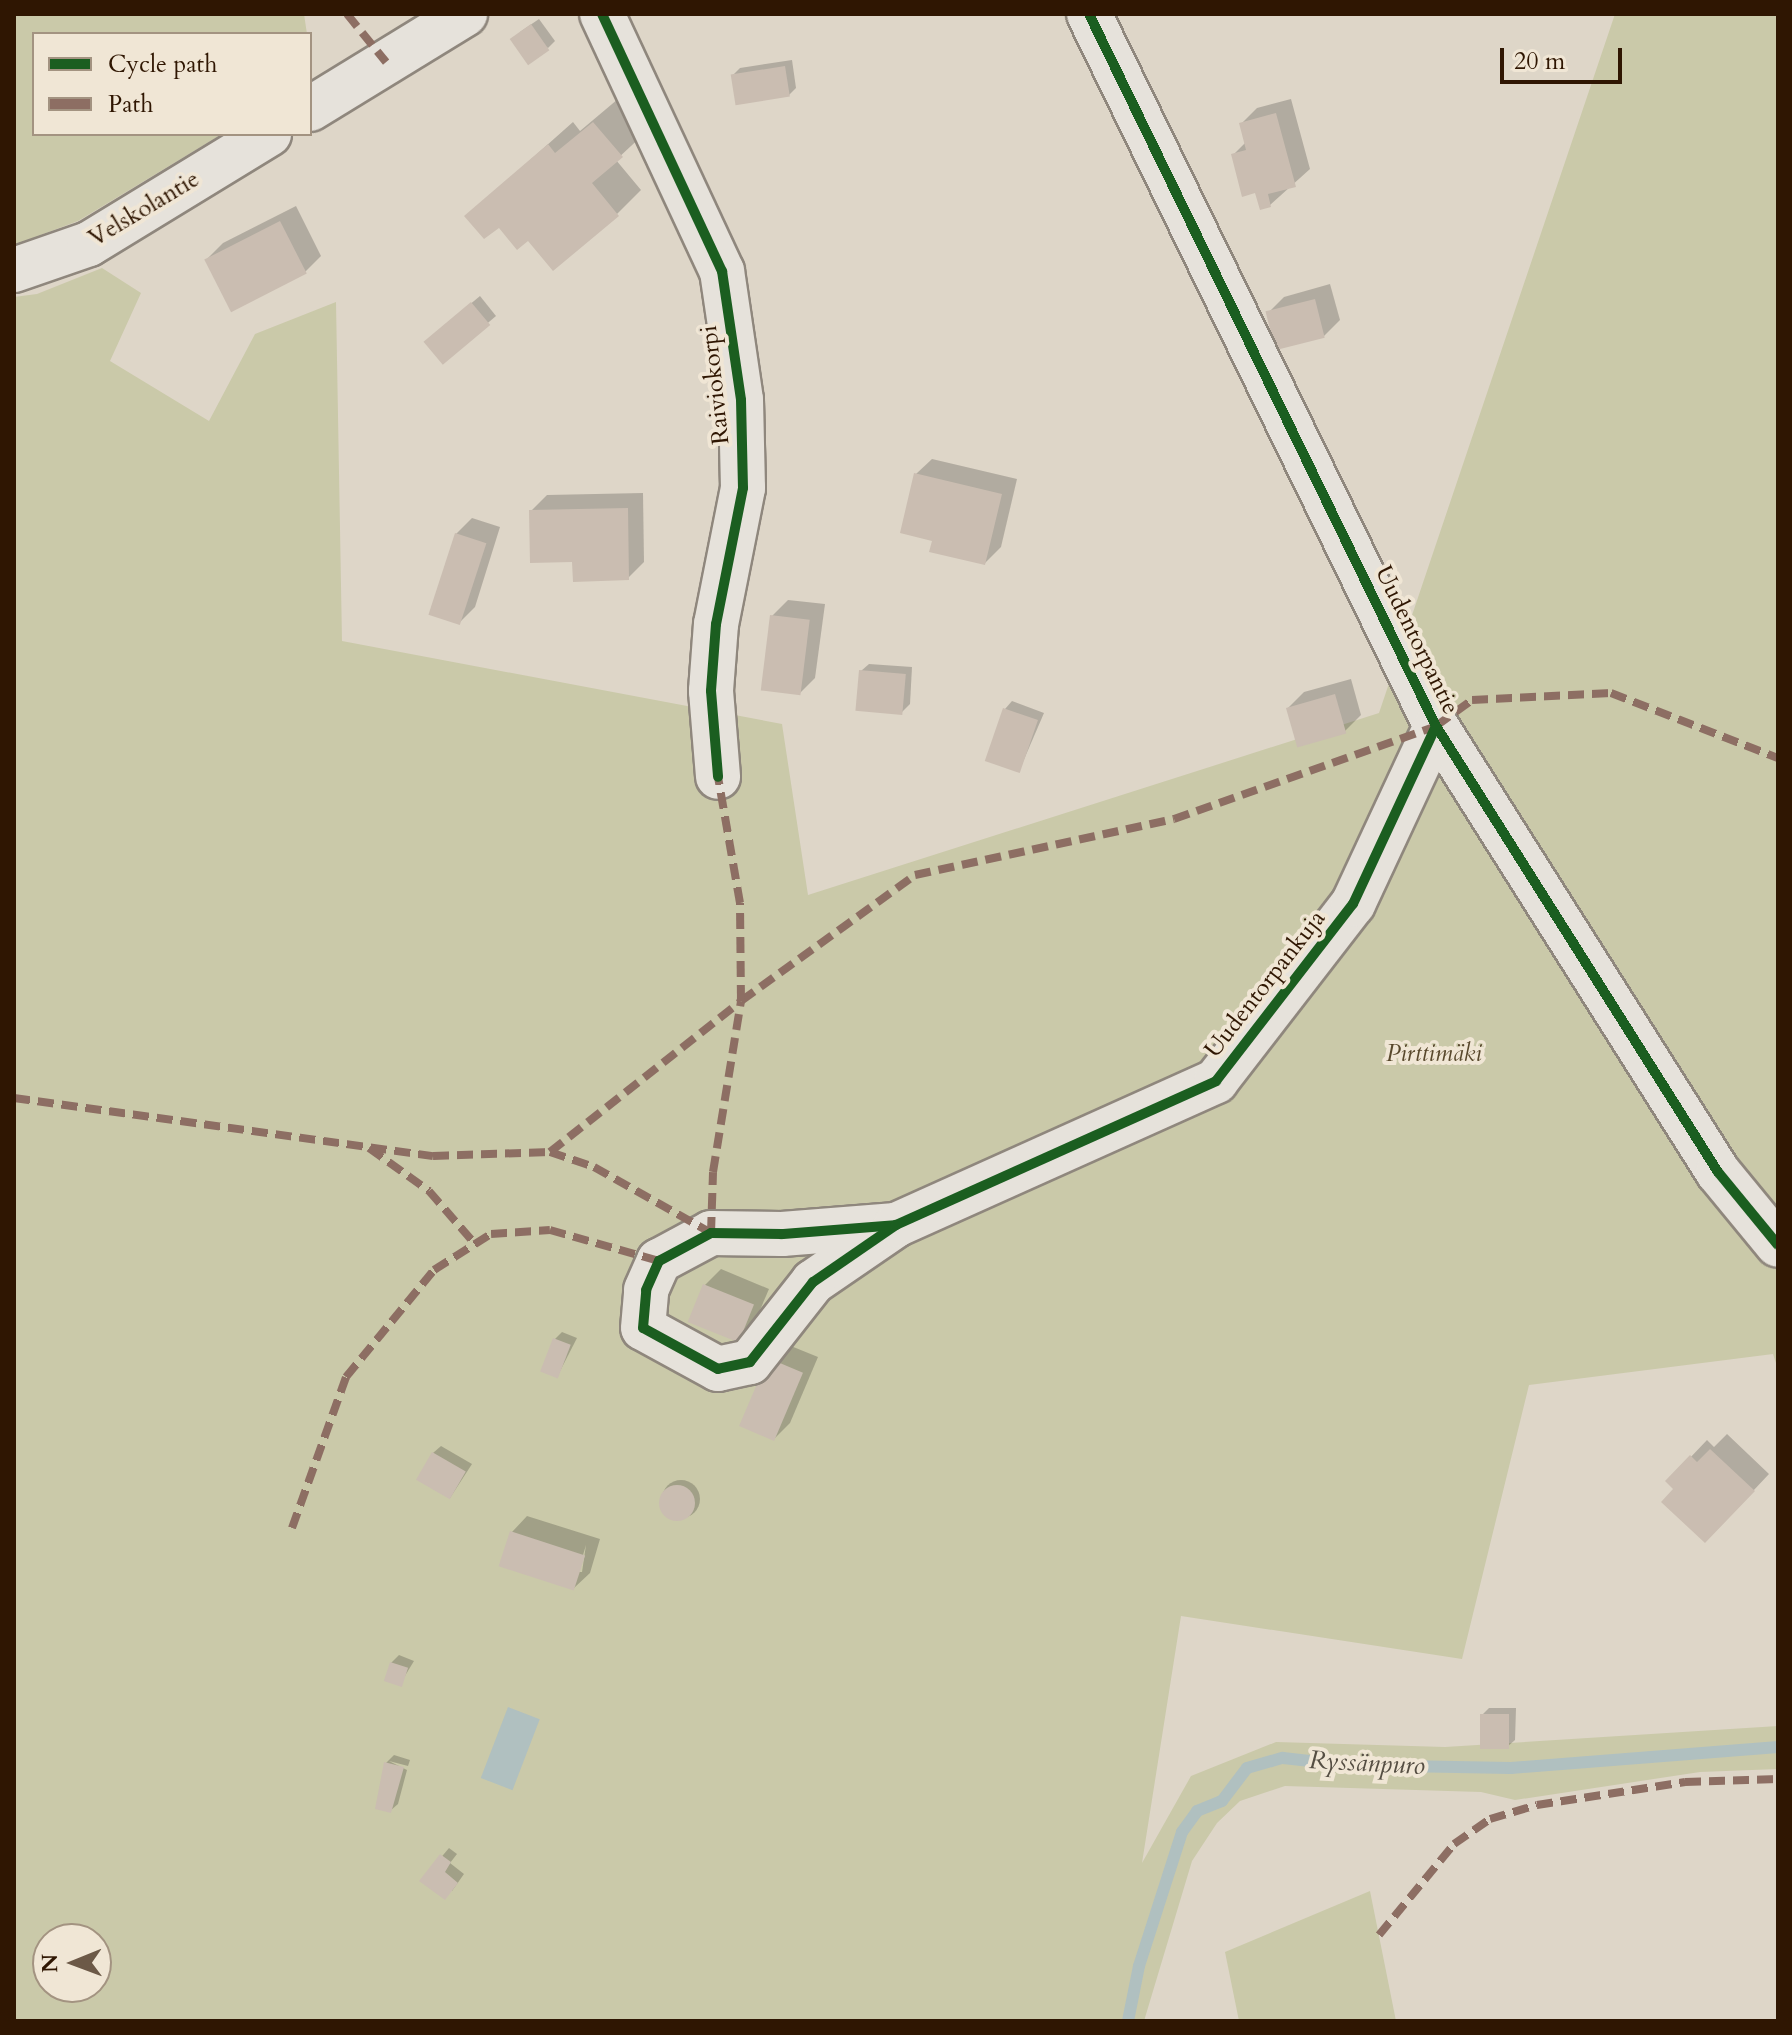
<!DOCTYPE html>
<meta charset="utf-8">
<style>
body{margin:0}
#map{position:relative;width:1792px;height:2035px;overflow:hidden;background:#ded6c8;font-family:Cardo,serif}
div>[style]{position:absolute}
.green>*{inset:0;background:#cac9a9}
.water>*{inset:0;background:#b0c0c0;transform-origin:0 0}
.shadow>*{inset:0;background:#0003}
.round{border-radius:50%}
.stream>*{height:12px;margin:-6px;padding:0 6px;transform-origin:6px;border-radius:6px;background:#b0c0c0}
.building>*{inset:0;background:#cabdb1;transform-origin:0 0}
.roads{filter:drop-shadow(2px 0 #8f877d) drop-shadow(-2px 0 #8f877d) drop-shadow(0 2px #8f877d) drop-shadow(0 -2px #8f877d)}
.minor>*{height:44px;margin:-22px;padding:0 22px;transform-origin:22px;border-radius:22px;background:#e6e2db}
.quiet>*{height:8px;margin-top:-4px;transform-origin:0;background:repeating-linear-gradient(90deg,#8d6e63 0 16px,transparent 0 24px)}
.cycleway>*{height:10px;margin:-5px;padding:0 5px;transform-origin:5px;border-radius:5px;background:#1b5e20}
span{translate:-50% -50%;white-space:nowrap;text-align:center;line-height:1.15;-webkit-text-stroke:8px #f0e6d5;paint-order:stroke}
.street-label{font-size:24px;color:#2f1602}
.park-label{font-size:24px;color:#58482c;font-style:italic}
.water-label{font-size:26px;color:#554e43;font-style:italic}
.frame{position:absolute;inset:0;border:16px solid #2f1602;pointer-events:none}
.legend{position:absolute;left:32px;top:32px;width:280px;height:104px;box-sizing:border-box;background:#f0e6d5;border:2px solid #a39381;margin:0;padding:10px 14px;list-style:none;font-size:24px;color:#2f1602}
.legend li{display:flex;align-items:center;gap:16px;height:40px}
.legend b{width:40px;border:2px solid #a39381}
.north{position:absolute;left:32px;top:1923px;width:80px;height:80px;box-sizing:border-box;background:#f0e6d5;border:2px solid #a39381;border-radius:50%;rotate:269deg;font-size:22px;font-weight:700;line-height:32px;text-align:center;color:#2f1602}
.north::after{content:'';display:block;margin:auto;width:28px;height:36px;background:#6c5947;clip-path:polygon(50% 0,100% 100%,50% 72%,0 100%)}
.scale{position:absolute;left:1500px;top:48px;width:122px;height:36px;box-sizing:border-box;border:4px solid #2f1602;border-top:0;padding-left:10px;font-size:24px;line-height:28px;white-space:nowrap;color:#2f1602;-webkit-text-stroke:6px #f0e6d5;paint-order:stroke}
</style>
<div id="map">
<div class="green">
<div style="clip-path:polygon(14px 14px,304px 14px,307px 34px,34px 34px,34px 134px,222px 134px,78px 221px,14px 245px)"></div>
<div style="clip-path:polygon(evenodd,1615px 14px,1778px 14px,1778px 1369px,1773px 1354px,1529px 1385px,1462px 1659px,1181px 1616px,1142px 1863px,1191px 1776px,1276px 1742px,1445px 1747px,1778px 1726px,1778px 1769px,1700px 1772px,1515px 1800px,1481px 1792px,1285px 1786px,1240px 1801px,1217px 1823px,1192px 1861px,1144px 2021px,14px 2021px,14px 297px,37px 294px,102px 268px,141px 293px,110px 361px,209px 421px,255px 334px,336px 302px,342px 641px,782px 724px,808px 895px,1379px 713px,1615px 14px,48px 1939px,96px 1939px,96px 1987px,48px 1987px,48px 1939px)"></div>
<div style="clip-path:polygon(1370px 1891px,1396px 2021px,1239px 2021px,1225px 1952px)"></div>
</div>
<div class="water">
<div style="left:508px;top:1707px;width:34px;height:76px;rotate:21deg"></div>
</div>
<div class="shadow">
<div style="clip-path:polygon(539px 19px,555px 41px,548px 48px,520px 32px)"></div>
<div style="clip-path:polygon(792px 60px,796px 88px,789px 95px,733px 75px,740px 68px)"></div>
<div style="clip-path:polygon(618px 99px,646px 132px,616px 160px,641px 190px,617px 214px,529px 238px,467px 216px,573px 122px,580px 131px)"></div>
<div style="clip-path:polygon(1291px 99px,1310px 169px,1270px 205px,1233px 155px,1246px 142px,1241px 124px,1257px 108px)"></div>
<div style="clip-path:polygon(296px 206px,321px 256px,305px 272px,207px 259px,223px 243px)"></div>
<div style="clip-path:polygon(1330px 284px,1340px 320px,1324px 336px,1268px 313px,1284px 297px)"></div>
<div style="clip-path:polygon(480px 296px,496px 316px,442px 362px,433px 335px)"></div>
<div style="clip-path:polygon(932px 459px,1017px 479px,1001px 547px,985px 563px,934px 540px,916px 474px)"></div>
<div style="clip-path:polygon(643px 493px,644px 562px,628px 578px,574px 560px,531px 511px,547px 495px)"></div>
<div style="clip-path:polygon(472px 518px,500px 527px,475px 607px,459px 623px,456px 534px)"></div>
<div style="clip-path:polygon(788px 600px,825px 604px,815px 678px,800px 693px,772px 616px)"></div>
<div style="clip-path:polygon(869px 664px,912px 667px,910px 704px,902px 712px,861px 671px)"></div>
<div style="clip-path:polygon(1351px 679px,1361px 715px,1345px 731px,1288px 708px,1304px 692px)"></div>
<div style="clip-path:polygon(1012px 701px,1044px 713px,1019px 771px,1005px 709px)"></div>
<div style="clip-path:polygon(721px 1269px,769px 1289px,754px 1324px,739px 1340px,705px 1285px)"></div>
<div style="clip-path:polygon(562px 1332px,577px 1338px,557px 1377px,555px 1339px)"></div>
<div style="clip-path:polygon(786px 1344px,818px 1357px,790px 1423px,775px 1438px,742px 1425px)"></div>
<div style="clip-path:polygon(1727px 1434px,1769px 1474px,1721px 1525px,1668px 1481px,1707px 1440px,1714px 1447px)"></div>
<div style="clip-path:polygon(441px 1446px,472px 1464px,450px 1498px,433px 1453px)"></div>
<div class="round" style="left:662px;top:1480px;width:38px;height:38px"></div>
<div style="clip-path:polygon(evenodd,527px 1516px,600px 1539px,590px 1573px,574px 1588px,512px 1532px,527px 1516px,586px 1545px,582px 1572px,578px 1572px,586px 1545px)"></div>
<div style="clip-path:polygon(399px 1655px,414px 1661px,400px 1684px,391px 1663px)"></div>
<div style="clip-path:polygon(1489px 1708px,1516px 1708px,1515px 1740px,1507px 1747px,1482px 1715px)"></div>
<div style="clip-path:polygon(394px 1755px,410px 1760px,408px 1766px,389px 1761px,407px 1770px,398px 1804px,390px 1811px,386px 1763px)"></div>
<div style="clip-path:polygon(449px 1848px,457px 1854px,450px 1863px,464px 1874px,452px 1891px,422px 1880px)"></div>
</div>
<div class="stream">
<div style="left:1128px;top:2021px;width:56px;rotate:-78.7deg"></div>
<div style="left:1139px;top:1966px;width:141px;rotate:-72.2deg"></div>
<div style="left:1182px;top:1832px;width:26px;rotate:-54deg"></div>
<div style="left:1197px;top:1811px;width:27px;rotate:-22deg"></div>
<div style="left:1222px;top:1801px;width:41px;rotate:-52.9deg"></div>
<div style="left:1247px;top:1768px;width:37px;rotate:-16deg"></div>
<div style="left:1283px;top:1758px;width:62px;rotate:6.4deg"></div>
<div style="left:1345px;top:1765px;width:166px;rotate:1deg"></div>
<div style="left:1511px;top:1768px;width:268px;rotate:-4.5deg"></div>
</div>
<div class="building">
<div style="left:531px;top:24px;width:32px;height:26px;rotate:55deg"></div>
<div style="left:785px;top:66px;width:31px;height:55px;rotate:81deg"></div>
<div style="clip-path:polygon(1276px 113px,1296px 187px,1268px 194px,1271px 207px,1260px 210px,1255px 193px,1242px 197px,1231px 154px,1246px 150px,1239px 123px)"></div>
<div style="clip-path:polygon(593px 122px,623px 157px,592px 183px,619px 216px,553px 271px,528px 241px,517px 250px,499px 228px,484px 239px,464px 216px,548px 144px,555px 153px)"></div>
<div style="left:280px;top:221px;width:59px;height:85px;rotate:63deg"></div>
<div style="left:1315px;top:299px;width:40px;height:51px;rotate:76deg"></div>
<div style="left:471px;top:302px;width:30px;height:62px;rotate:50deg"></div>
<div style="clip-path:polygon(914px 473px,1002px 494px,985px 565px,929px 552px,932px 541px,900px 533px)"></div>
<div style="clip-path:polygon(628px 508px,629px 580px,573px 582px,572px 562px,530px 563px,529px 510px)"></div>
<div style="left:455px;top:533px;width:33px;height:86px;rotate:18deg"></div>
<div style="left:770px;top:615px;width:40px;height:76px;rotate:7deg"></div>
<div style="left:859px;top:670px;width:47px;height:41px;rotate:5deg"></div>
<div style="left:1335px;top:694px;width:41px;height:51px;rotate:74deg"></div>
<div style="left:1003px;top:708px;width:37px;height:56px;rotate:19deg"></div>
<div style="left:703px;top:1284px;width:55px;height:41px;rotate:22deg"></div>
<div style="left:553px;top:1338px;width:19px;height:36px;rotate:21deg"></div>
<div style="left:768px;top:1358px;width:38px;height:74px;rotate:23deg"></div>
<div style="clip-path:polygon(1710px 1449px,1755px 1491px,1705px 1543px,1661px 1502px,1673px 1489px,1665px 1481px,1690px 1455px,1697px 1462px)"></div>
<div style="left:432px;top:1452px;width:39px;height:32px;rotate:30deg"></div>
<div class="round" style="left:659px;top:1485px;width:36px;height:36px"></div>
<div style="left:510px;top:1531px;width:79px;height:37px;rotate:18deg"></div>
<div style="left:390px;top:1662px;width:19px;height:20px;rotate:18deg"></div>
<div style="left:1480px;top:1714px;width:29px;height:35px"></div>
<div style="clip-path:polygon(384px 1762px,404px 1767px,391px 1813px,375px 1809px)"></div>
<div style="clip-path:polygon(440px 1854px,451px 1862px,445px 1872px,458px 1883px,445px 1900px,419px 1881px)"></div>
</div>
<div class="roads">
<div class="minor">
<div style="left:602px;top:14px;width:284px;rotate:65deg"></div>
<div style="left:722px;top:271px;width:130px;rotate:81.6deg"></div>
<div style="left:741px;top:400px;width:88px;rotate:88.7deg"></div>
<div style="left:743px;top:488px;width:139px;rotate:101.2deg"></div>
<div style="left:716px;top:624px;width:67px;rotate:94.3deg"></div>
<div style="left:711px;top:691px;width:86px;rotate:85.3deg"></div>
<div style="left:1089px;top:14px;width:792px;rotate:64.02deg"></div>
<div style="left:1436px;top:726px;width:528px;rotate:57.7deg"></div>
<div style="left:1718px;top:1172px;width:94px;rotate:50.6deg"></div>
<div style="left:310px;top:109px;width:182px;rotate:-31.5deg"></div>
<div style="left:14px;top:270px;width:79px;rotate:-19.1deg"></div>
<div style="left:89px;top:244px;width:211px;rotate:-31.4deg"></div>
<div style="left:896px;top:1225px;width:101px;rotate:145.5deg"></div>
<div style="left:813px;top:1282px;width:102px;rotate:128.2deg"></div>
<div style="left:750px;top:1362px;width:33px;rotate:168deg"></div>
<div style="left:718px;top:1369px;width:85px;rotate:-151.3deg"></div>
<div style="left:643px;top:1328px;width:38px;rotate:-85deg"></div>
<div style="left:646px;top:1290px;width:32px;rotate:-66deg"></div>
<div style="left:659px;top:1261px;width:59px;rotate:-28.3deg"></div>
<div style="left:711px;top:1233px;width:71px;rotate:0.8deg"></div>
<div style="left:782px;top:1234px;width:114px;rotate:-4.5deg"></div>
<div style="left:896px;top:1225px;width:351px;rotate:-24.2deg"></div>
<div style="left:1216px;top:1081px;width:224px;rotate:-52.3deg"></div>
<div style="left:1353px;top:904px;width:196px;rotate:-65deg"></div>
</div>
</div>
<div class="quiet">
<div style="left:347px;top:14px;width:62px;rotate:50.9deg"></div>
<div style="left:14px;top:1098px;width:423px;rotate:7.9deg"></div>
<div style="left:433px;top:1156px;width:117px;rotate:-2deg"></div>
<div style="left:550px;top:1152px;width:46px;rotate:18.8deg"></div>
<div style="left:594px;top:1167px;width:134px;rotate:29.4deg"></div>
<div style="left:711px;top:1233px;width:61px;rotate:-88.1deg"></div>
<div style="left:713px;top:1172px;width:173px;rotate:-80.7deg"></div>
<div style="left:741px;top:1001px;width:215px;rotate:-35.9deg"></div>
<div style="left:915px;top:875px;width:265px;rotate:-12.2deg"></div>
<div style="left:1174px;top:819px;width:278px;rotate:-19.5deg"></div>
<div style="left:1436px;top:726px;width:44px;rotate:-35.8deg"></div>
<div style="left:1472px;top:700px;width:139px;rotate:-2.9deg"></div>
<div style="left:1611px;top:693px;width:179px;rotate:21.3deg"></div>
<div style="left:369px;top:1148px;width:74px;rotate:35.6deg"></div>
<div style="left:429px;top:1191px;width:70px;rotate:49deg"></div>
<div style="left:550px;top:1152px;width:243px;rotate:-38.3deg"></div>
<div style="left:741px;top:1001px;width:98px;rotate:-90.6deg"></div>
<div style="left:740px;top:903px;width:128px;rotate:-99.9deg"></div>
<div style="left:292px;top:1528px;width:160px;rotate:-70.3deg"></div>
<div style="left:346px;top:1377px;width:139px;rotate:-50.6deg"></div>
<div style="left:434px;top:1270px;width:67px;rotate:-32.3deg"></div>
<div style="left:491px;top:1234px;width:59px;rotate:-3.9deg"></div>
<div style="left:550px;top:1230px;width:113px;rotate:15.9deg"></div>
<div style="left:1379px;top:1935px;width:118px;rotate:-50.5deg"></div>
<div style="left:1454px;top:1844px;width:44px;rotate:-34.8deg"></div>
<div style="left:1490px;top:1819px;width:49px;rotate:-16.6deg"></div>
<div style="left:1537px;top:1805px;width:150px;rotate:-8.8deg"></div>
<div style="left:1685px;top:1782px;width:93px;rotate:-1.8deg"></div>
</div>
<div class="cycleway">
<div style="left:602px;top:14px;width:284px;rotate:65deg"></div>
<div style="left:722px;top:271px;width:130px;rotate:81.6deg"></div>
<div style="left:741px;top:400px;width:88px;rotate:88.7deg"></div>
<div style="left:743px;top:488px;width:139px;rotate:101.2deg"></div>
<div style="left:716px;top:624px;width:67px;rotate:94.3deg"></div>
<div style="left:711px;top:691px;width:86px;rotate:85.3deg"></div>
<div style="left:1089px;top:14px;width:792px;rotate:64.02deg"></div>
<div style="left:1436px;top:726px;width:528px;rotate:57.7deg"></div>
<div style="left:1718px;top:1172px;width:94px;rotate:50.6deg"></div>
<div style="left:896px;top:1225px;width:101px;rotate:145.5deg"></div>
<div style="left:813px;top:1282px;width:102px;rotate:128.2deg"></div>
<div style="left:750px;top:1362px;width:33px;rotate:168deg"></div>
<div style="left:718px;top:1369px;width:85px;rotate:-151.3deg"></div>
<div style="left:643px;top:1328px;width:38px;rotate:-85deg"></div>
<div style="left:646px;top:1290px;width:32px;rotate:-66deg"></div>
<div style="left:659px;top:1261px;width:59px;rotate:-28.3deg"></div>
<div style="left:711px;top:1233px;width:71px;rotate:0.8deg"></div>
<div style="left:782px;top:1234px;width:114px;rotate:-4.5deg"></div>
<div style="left:896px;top:1225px;width:351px;rotate:-24.2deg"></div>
<div style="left:1216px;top:1081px;width:224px;rotate:-52.3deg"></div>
<div style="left:1353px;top:904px;width:196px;rotate:-65deg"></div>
</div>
<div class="street-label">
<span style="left:144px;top:209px;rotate:-31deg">Velskolantie</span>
<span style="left:715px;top:385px;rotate:-96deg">Raiviokorpi</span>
<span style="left:1417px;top:640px;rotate:64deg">Uudentorpantie</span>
<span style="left:1265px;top:984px;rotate:-52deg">Uudentorpankuja</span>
</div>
<div class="park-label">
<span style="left:1434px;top:1054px">Pirttimäki</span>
</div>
<div class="water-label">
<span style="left:1367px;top:1763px;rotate:3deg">Ryssänpuro</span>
</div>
<div class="frame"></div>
<ul class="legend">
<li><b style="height:10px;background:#1b5e20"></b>Cycle path</li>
<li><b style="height:10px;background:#8d6e63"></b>Path</li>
</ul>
<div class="north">N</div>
<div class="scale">20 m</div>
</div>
